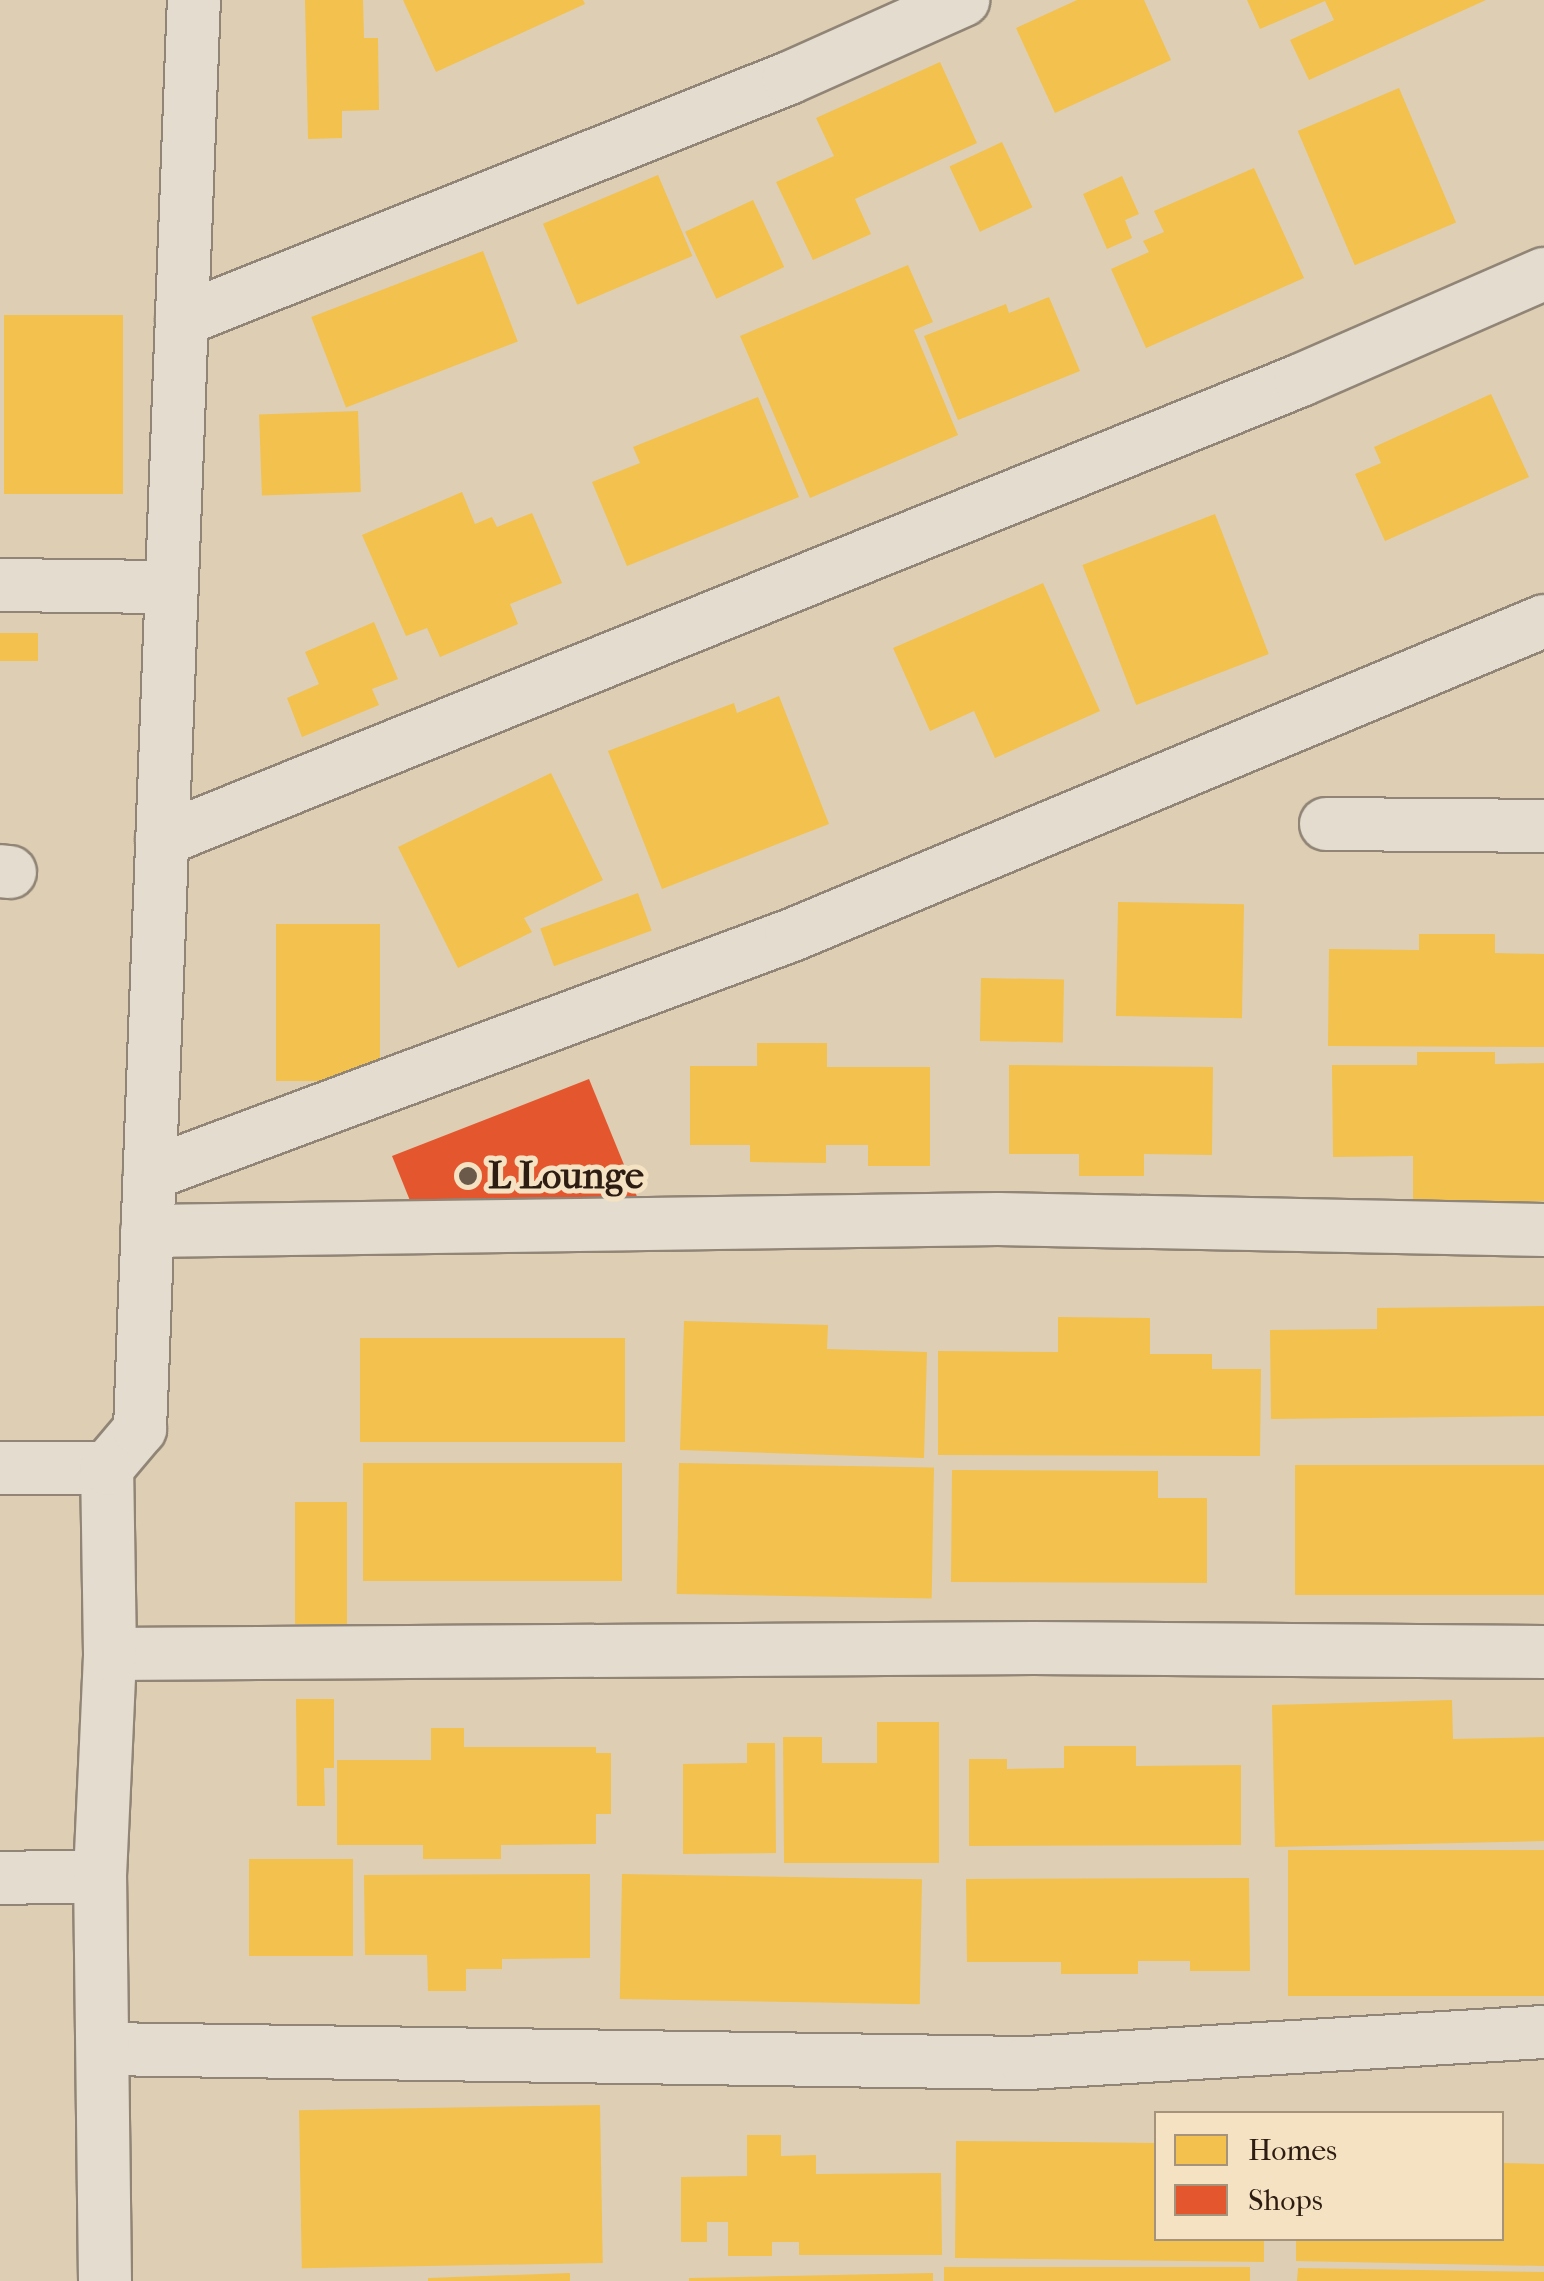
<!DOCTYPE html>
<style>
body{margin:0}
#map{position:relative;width:1544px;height:2281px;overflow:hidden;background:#deceb4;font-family:"IM FELL French Canon",serif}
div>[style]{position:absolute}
.homes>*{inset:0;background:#f2c14e;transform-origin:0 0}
.shops>*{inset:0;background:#e4572e}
.roads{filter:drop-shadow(2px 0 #908576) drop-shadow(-2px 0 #908576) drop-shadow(0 2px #908576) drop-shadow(0 -2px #908576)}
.minor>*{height:52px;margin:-26px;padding:0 26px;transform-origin:26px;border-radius:26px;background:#e4dcce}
.dots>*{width:28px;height:28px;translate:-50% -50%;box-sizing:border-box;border:5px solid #f5e2c3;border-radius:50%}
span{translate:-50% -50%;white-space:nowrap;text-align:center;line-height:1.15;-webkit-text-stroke:10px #f5e2c3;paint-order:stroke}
.poi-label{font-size:38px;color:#2d1c11;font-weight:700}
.left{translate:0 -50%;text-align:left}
.legend{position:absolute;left:1154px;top:2111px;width:350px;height:130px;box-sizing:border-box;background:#f5e2c3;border:2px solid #a5937c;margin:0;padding:12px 18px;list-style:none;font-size:30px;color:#2d1c11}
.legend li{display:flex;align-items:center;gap:20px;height:50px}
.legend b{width:50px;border:2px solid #a5937c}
</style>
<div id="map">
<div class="homes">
<div style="clip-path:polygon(305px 0,363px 0,364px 38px,378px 38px,379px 110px,342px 111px,342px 138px,308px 139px)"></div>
<div style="clip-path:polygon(403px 0,583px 0,585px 4px,436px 72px)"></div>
<div style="clip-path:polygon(1077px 0,1144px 0,1171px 60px,1055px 113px,1016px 28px)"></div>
<div style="clip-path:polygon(1247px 0,1486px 0,1309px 80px,1290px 40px,1334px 20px,1325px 1px,1260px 29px)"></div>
<div style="clip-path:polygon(940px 62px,977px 143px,855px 199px,871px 234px,813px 260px,776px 182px,834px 156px,816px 118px)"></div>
<div style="left:1399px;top:88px;width:146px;height:110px;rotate:67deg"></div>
<div style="left:1002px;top:142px;width:72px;height:58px;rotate:65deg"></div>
<div style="clip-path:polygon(1254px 168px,1304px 278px,1146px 348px,1111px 269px,1149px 252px,1143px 241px,1164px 232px,1154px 211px)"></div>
<div style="left:658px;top:175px;width:88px;height:125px;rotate:67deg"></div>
<div style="clip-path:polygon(1122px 176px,1139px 214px,1125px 220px,1132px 238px,1107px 249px,1083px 194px)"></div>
<div style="left:753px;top:200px;width:74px;height:75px;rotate:65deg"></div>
<div style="left:483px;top:251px;width:97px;height:184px;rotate:69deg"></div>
<div style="clip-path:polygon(908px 265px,933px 322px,914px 330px,958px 435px,810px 498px,740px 336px)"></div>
<div style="clip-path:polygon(1049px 297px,1080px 371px,958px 420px,924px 336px,1006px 304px,1009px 313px)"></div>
<div style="left:4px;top:315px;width:119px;height:179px"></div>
<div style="clip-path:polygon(1491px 394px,1529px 477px,1385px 541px,1355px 474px,1381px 463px,1374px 447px)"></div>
<div style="clip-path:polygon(758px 397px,799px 497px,627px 566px,592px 482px,640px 463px,633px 447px)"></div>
<div style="left:358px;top:411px;width:81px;height:99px;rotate:88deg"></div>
<div style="clip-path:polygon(462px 492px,475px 524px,492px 517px,497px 527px,532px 513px,562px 583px,510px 604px,518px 624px,440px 657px,427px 628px,406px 636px,362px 535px)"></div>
<div style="left:1215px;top:514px;width:150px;height:142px;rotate:69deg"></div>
<div style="clip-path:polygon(1043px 583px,1100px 711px,995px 758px,974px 711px,930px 731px,893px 648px)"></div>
<div style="clip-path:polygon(374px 622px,398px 679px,372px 689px,379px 705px,302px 737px,287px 698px,319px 684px,305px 652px)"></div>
<div style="left:0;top:633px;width:38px;height:28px"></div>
<div style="clip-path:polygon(779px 696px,829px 824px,662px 889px,608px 751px,734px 703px,737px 713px)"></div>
<div style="clip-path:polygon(551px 773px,603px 880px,524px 918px,532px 932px,458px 968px,398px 847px)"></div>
<div style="left:638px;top:893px;width:40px;height:104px;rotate:70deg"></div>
<div style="left:1118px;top:902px;width:126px;height:114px;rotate:1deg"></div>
<div style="left:276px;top:924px;width:104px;height:157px"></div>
<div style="clip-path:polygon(1419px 934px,1495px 934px,1495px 953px,1544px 954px,1544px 1047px,1328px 1046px,1329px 949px,1419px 950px)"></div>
<div style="left:981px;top:978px;width:83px;height:63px;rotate:1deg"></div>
<div style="clip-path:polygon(757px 1043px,827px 1043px,827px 1067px,930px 1067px,930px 1166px,868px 1166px,868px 1145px,826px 1145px,826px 1163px,750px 1162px,750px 1145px,690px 1145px,690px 1066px,757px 1066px)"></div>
<div style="clip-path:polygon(1417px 1052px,1495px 1052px,1495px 1064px,1544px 1063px,1544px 1201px,1413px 1203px,1413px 1156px,1333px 1157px,1332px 1065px,1417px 1065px)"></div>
<div style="clip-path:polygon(1009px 1065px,1213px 1067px,1212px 1155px,1144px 1154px,1144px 1176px,1079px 1176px,1079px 1154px,1009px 1154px)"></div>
<div style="clip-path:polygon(1544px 1306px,1544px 1416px,1271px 1419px,1270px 1330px,1377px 1329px,1377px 1308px)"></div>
<div style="clip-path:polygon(1058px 1317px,1150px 1318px,1150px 1354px,1212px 1354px,1212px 1369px,1261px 1369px,1260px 1456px,938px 1455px,938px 1351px,1058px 1352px)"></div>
<div style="clip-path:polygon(684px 1321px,828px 1325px,827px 1349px,927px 1352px,924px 1458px,680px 1450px)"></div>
<div style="left:360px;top:1338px;width:265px;height:104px"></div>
<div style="left:622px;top:1463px;width:118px;height:259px;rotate:90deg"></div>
<div style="left:679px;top:1463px;width:255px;height:131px;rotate:1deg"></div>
<div style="left:1544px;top:1465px;width:130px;height:249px;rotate:90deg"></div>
<div style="clip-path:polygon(952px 1470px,1158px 1471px,1158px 1498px,1207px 1498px,1207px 1583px,951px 1582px)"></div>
<div style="left:295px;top:1502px;width:52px;height:122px"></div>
<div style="clip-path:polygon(296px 1699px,334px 1699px,334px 1768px,324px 1768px,325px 1806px,297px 1806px)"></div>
<div style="clip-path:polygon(1452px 1700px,1453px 1739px,1544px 1737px,1544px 1841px,1275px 1847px,1272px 1705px)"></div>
<div style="clip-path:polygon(877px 1722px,939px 1722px,939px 1863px,784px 1863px,783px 1737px,822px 1737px,822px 1763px,877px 1763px)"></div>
<div style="clip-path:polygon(431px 1728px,464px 1728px,464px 1747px,596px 1747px,596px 1753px,611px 1753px,611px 1814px,596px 1814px,596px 1844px,501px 1845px,501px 1859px,423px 1859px,423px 1845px,337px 1845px,337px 1760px,431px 1760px)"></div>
<div style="clip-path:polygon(747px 1743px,775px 1743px,776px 1853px,683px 1854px,683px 1764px,747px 1763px)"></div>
<div style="clip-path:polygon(1064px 1746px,1136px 1746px,1136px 1766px,1241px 1765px,1241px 1845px,969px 1846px,969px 1759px,1007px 1759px,1007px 1769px,1064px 1768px)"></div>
<div style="left:1544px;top:1850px;width:146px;height:256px;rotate:90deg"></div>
<div style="left:249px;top:1859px;width:104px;height:97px"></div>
<div style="clip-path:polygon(590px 1874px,590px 1958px,502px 1959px,502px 1969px,466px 1969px,466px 1991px,428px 1991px,427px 1955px,365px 1955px,364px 1875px)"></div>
<div style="left:622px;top:1874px;width:300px;height:125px;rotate:1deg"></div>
<div style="clip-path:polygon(1249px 1878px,1250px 1971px,1190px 1971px,1190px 1961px,1138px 1961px,1138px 1974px,1061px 1974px,1061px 1962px,967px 1962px,966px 1879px)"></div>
<div style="left:600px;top:2105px;width:158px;height:301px;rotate:89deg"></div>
<div style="clip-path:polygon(747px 2135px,781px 2135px,781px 2156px,816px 2155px,816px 2174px,941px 2173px,942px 2255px,799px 2255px,799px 2242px,772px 2242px,772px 2256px,728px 2256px,728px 2222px,707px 2222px,707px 2242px,681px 2242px,681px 2177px,747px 2176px)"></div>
<div style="clip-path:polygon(956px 2141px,1156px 2143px,1156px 2238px,1264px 2238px,1264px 2262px,955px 2258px)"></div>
<div style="clip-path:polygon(1502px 2163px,1544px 2164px,1544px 2266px,1296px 2261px,1296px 2238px,1502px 2238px)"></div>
<div style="left:1250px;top:2267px;width:14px;height:306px;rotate:90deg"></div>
<div style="clip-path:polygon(1298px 2268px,1544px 2272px,1544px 2281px,1297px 2281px)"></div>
<div style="clip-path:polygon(570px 2273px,570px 2281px,428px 2281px,428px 2278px)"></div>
<div style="clip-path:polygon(933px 2273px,933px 2281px,689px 2281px,689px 2278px)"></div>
</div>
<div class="shops">
<div style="clip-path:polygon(589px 1079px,638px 1199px,417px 1218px,392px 1156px)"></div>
</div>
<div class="roads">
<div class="minor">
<div style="left:182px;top:320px;width:653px;rotate:-21.74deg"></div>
<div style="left:789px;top:78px;width:191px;rotate:-24.1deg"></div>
<div style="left:0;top:585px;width:172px;rotate:0.7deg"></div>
<div style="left:1326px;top:824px;width:218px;rotate:0.5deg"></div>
<div style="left:162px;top:840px;width:1228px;rotate:-21.99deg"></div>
<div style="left:1301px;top:380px;width:265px;rotate:-23.6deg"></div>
<div style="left:0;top:871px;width:10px;rotate:6deg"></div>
<div style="left:150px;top:1174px;width:685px;rotate:-20.42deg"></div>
<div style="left:792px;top:935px;width:815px;rotate:-22.66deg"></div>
<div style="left:147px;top:1231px;width:851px;rotate:-0.81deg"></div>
<div style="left:998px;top:1219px;width:546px;rotate:1.15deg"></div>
<div style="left:0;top:1468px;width:107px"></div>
<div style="left:110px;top:1654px;width:923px;rotate:-0.37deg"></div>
<div style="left:1033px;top:1648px;width:511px;rotate:0.45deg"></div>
<div style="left:0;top:1878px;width:100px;rotate:-1.1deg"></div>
<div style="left:103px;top:2049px;width:925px;rotate:0.87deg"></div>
<div style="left:1028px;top:2063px;width:517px;rotate:-3.44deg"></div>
<div style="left:105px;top:2281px;width:405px;rotate:-90.7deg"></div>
<div style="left:100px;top:1876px;width:222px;rotate:-87.4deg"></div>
<div style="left:110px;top:1654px;width:186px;rotate:-90.9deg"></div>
<div style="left:107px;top:1468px;width:51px;rotate:-49.8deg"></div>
<div style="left:140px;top:1429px;width:1430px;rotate:-87.84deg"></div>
</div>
</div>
<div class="dots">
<div style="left:468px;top:1176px;background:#6b5a4a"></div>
</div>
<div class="poi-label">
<span class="left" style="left:488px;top:1176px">L Lounge</span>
</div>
<ul class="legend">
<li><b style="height:28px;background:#f2c14e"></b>Homes</li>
<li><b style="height:28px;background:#e4572e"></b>Shops</li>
</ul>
</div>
